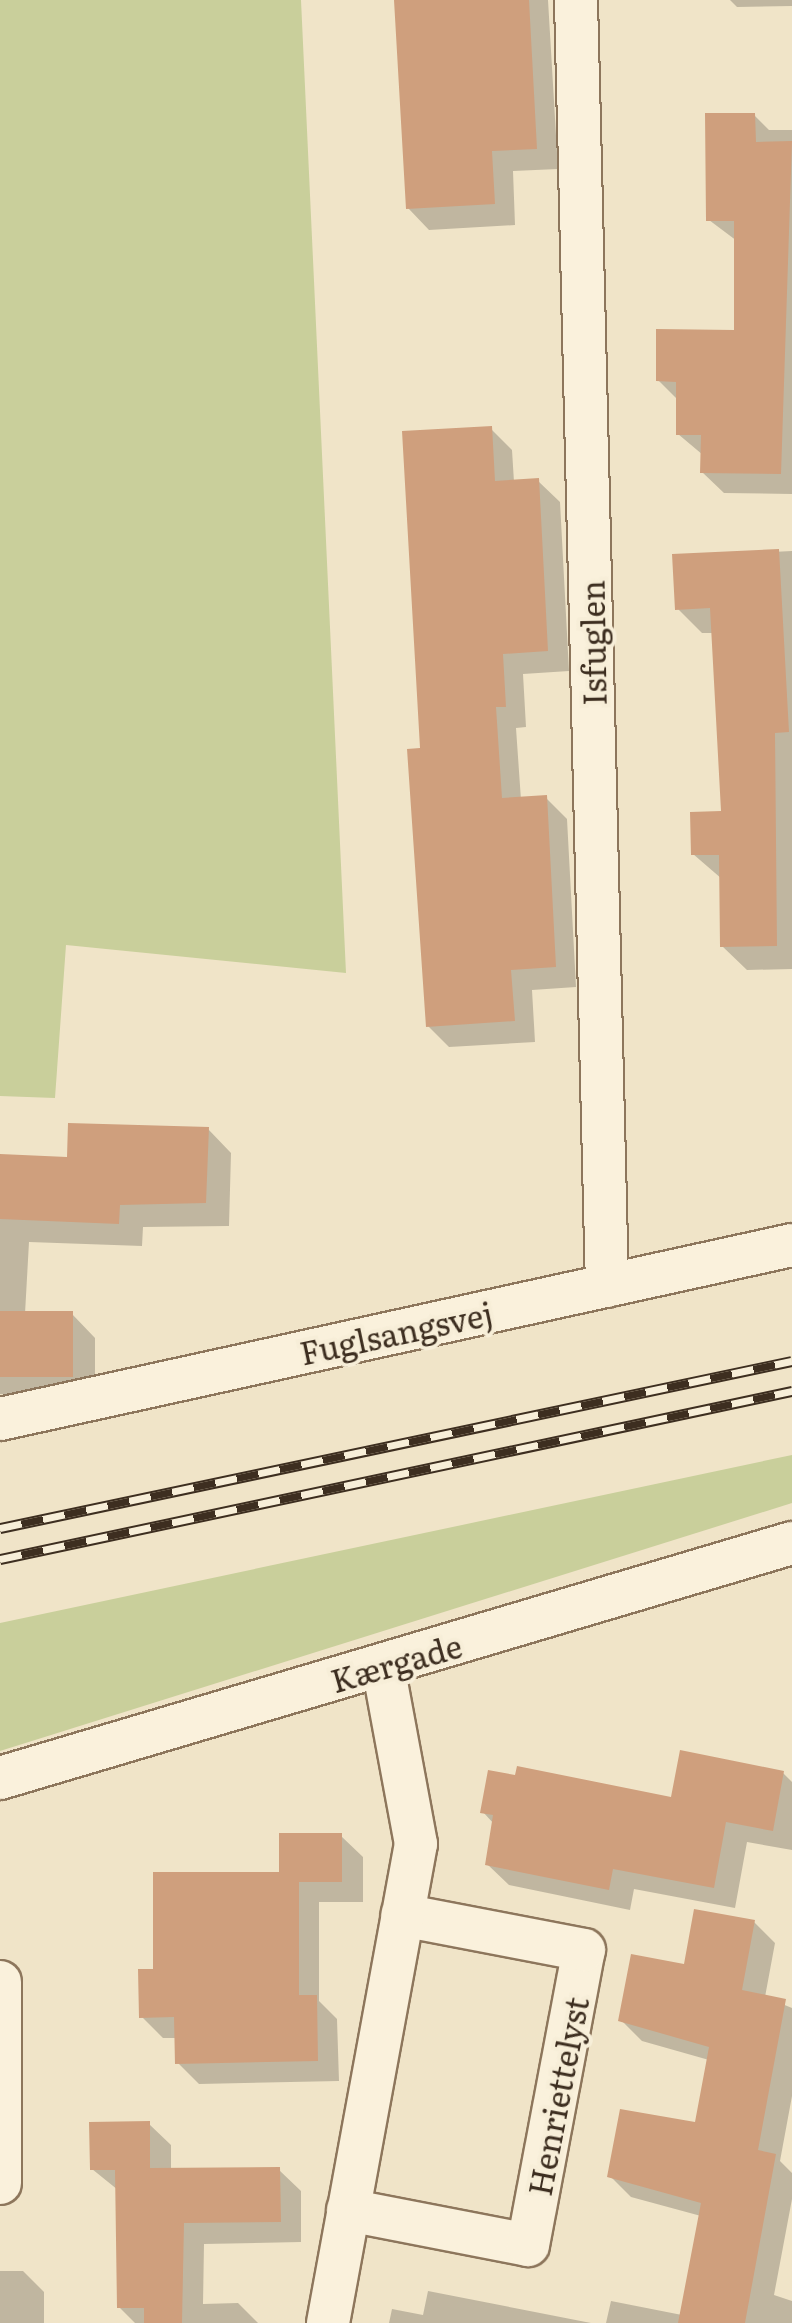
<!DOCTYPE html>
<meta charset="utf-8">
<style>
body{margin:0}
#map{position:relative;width:792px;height:2323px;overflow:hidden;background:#f0e4c8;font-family:Literata,serif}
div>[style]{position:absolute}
.green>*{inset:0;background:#c9cf9b}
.shadow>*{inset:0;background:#0003}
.building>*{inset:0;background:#cf9f7d;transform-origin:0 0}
.roads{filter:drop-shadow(2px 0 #8d765c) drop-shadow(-2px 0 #8d765c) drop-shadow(0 2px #8d765c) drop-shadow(0 -2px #8d765c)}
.street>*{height:42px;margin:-21px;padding:0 21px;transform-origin:21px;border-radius:21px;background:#faf1dc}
.rail>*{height:11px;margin-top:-5.5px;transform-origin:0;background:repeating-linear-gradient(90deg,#f7eed8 0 22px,#3d2e20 0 44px);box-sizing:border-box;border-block:2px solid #3d2e20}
span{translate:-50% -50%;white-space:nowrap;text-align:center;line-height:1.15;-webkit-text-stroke:8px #f7eed8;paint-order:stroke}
.street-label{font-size:32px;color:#3d2e20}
</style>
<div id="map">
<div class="green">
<div style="clip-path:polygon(0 0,301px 0,346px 973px,66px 945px,55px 1098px,0 1096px)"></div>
<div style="clip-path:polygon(792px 1455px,792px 1503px,0 1751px,0 1623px)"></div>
</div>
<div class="shadow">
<div style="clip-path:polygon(396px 0,548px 0,558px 169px,513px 171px,515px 225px,429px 230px,408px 208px)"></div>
<div style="clip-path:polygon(730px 0,792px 0,792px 6px,737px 7px)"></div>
<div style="clip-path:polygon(754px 115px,769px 130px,792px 130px,792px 494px,724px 493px,702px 472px,703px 455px,678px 434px,678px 400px,658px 380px,737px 332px,737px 241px,709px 220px)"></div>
<div style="clip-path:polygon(491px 429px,512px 450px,514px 482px,538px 481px,560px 502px,569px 671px,523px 674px,526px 727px,516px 728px,521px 800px,546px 798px,567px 819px,576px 987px,532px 990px,535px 1042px,449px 1047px,428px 1026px,423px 750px)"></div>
<div style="clip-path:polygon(792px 551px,792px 969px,747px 970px,722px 946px,722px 879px,693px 854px,724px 814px,714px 633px,702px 633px,678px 609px,675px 557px)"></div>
<div style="clip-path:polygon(208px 1129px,231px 1153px,229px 1226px,143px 1227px,142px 1246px,29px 1242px,25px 1314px,72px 1314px,95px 1338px,95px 1400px,0 1394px,0 1156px,69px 1160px)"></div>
<div style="clip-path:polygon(783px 1773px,792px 1782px,792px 1850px,747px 1842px,735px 1908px,634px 1889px,630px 1910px,509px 1885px,487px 1864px,494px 1824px,483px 1812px,673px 1800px)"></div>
<div style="clip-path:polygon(341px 1836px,363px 1857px,363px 1902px,319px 1902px,319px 2001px,337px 2019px,339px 2081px,199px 2084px,178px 2063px,177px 2038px,163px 2038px,142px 2017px,156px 1971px)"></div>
<div style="clip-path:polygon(754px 1922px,775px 1943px,765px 1997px,792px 2008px,792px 2096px,780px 2161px,792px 2173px,792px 2199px,774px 2295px,792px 2301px,792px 2323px,606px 2323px,611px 2301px,682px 2315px,701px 2216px,631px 2197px,610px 2176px,697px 2125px,709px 2060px,642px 2041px,621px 2020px,686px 1966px)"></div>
<div style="clip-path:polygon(149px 2124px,171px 2145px,171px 2170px,279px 2170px,301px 2191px,301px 2242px,204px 2244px,203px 2304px,238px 2303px,258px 2323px,135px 2323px,119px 2307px,118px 2190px,92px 2169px)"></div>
<div style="clip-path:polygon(0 2271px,23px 2271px,44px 2292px,44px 2323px,0 2323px)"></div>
<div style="clip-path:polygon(428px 2291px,591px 2323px,389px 2323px,392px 2309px,423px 2315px)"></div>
</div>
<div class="building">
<div style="clip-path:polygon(394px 0,529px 0,537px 149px,492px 151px,495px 204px,406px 209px)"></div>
<div style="clip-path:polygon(705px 113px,755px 113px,756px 142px,792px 141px,781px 474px,700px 473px,701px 435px,676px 435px,676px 382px,656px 381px,656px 329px,734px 330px,734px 221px,706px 221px)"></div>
<div style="clip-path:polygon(492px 426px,495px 481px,539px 478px,548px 651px,503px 654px,506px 707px,496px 707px,502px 798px,547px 795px,556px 967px,511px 970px,515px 1021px,426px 1027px,407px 749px,420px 748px,402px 431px)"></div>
<div style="clip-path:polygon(779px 549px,789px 732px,775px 733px,777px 946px,720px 947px,719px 855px,691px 855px,690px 812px,721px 811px,710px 608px,675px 610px,672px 554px)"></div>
<div style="clip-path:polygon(68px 1123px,209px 1127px,206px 1203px,120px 1205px,119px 1224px,0 1219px,0 1154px,67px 1157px)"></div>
<div style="left:0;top:1311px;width:73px;height:66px"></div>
<div style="clip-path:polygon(680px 1750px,784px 1771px,773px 1831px,726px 1822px,714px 1888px,613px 1869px,609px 1890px,485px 1865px,493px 1815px,480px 1813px,488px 1770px,515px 1775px,517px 1766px,671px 1797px)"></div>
<div style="clip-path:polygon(279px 1833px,342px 1833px,342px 1882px,299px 1882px,299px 1995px,317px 1995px,318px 2061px,175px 2064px,174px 2017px,139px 2018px,138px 1969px,153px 1969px,153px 1872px,279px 1872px)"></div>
<div style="clip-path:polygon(694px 1909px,755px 1920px,742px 1990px,786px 1999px,758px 2150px,776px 2154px,745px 2323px,678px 2323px,701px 2203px,607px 2177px,620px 2109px,695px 2122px,709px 2047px,618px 2021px,631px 1954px,684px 1964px)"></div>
<div style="clip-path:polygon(150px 2121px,150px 2168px,280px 2167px,281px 2222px,184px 2223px,182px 2323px,144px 2323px,144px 2308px,117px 2308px,115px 2170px,90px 2170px,89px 2122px)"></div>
</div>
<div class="roads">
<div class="street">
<div style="left:576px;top:0;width:1286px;rotate:88.62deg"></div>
<div style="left:0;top:1419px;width:811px;rotate:-12.39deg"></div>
<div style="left:0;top:1778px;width:826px;rotate:-16.53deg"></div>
<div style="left:0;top:1982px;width:201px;rotate:90deg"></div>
<div style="left:348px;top:2210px;width:183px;rotate:11deg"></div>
<div style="left:528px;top:2245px;width:300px;rotate:-79.3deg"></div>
<div style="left:584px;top:1950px;width:185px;rotate:-169.1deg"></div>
<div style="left:328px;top:2323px;width:487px;rotate:-79.6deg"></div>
<div style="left:416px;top:1844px;width:181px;rotate:-100.5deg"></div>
</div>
</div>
<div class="rail">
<div style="left:0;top:1528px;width:809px;rotate:-11.91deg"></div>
<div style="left:0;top:1559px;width:810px;rotate:-11.98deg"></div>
</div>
<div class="street-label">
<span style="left:592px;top:643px;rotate:-91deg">Isfuglen</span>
<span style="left:396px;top:1332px;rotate:-12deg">Fuglsangsvej</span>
<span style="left:396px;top:1662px;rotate:-16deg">Kærgade</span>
<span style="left:557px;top:2096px;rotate:-79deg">Henriettelyst</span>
</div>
</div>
